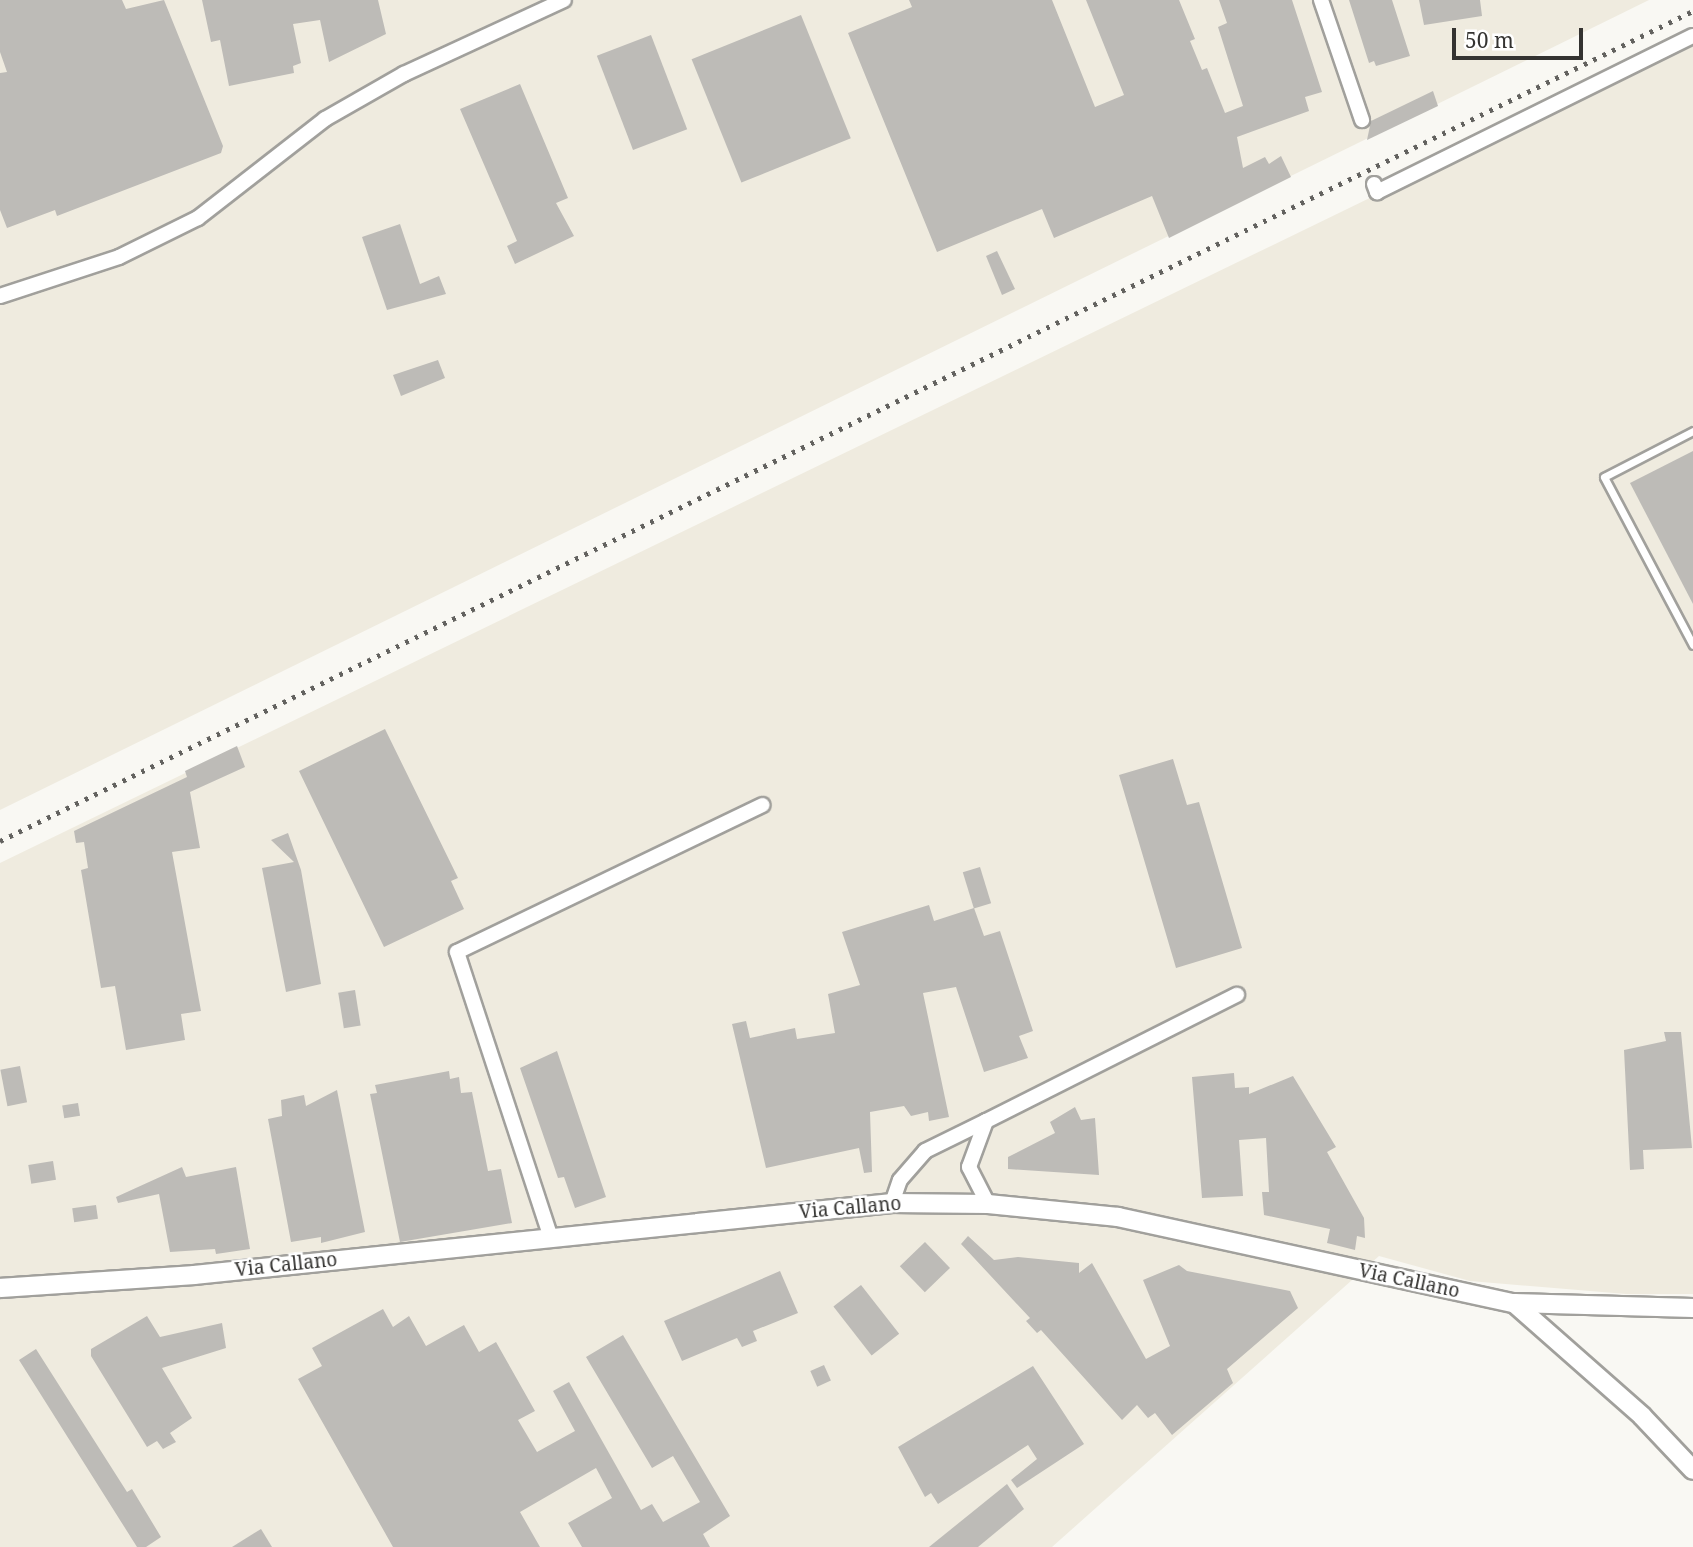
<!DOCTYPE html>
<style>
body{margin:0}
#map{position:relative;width:1693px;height:1547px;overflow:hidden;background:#f9f8f3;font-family:"Noto Serif",serif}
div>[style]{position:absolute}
.built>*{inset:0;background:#efebdf}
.building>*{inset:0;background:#bdbbb7;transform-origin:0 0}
.roads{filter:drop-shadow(2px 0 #a1a09c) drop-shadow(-2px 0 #a1a09c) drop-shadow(0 2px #a1a09c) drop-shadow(0 -2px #a1a09c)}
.service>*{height:7px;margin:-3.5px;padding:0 3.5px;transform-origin:3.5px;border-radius:3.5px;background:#fff}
.minor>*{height:14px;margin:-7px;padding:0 7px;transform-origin:7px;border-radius:7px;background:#fff}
.tertiary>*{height:18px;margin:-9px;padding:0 9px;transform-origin:9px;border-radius:9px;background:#fff}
.rail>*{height:5px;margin-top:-2.5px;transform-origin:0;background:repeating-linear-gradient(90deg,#63625f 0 3.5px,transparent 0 10.5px)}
span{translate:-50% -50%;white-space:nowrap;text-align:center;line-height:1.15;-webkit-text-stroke:5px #fff;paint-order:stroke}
.street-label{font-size:19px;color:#343331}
.scale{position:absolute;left:1452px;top:28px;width:131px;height:32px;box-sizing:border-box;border:4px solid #343331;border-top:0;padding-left:9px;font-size:21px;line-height:24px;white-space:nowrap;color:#343331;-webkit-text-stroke:5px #fff;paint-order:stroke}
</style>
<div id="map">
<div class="built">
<div style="clip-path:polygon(0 0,1649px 0,0 810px)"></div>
<div style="clip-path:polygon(1693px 41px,1693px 1294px,1626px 1294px,1470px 1281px,1379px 1256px,1052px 1547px,0 1547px,0 863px)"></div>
</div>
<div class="building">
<div style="clip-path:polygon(0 0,122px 0,126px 9px,164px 0,223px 146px,221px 153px,57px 216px,55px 210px,7px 228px,0 210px,0 73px,7px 72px,0 52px)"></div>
<div style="clip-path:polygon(202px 0,378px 0,386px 34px,329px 62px,320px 20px,293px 24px,301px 63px,293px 66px,294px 73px,229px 86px,220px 40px,211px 42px)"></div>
<div style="clip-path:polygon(909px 0,1052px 0,1095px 107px,1124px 95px,1086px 0,1179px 0,1195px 39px,1190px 41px,1202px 70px,1207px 68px,1225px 113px,1243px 106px,1218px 27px,1227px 23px,1219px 0,1292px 0,1322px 92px,1305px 97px,1309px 111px,1237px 137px,1243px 168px,1265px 157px,1269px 164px,1281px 156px,1291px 177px,1169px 238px,1152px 196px,1054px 238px,1042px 209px,937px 252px,848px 33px,912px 7px)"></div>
<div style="clip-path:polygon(1349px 0,1392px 0,1410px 56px,1376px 66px,1374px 61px,1369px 63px)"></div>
<div style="clip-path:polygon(1419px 0,1480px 0,1482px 16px,1424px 25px)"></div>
<div style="left:801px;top:15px;width:133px;height:118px;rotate:68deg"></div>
<div style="left:651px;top:35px;width:101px;height:58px;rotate:69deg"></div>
<div style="clip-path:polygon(520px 84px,568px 198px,556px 203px,574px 236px,515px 264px,507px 246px,517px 241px,460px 109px)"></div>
<div style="clip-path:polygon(1433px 91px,1438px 106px,1367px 140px,1371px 121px)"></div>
<div style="clip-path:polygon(400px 224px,420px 284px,439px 276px,446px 294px,387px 310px,362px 237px)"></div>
<div style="clip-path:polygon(997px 251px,1015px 289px,1002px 295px,986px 256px)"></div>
<div style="clip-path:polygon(438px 360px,445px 378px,401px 396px,393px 375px)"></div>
<div style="clip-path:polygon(1693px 451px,1693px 604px,1630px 483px)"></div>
<div style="clip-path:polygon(385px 729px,458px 878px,451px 881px,464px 909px,384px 947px,299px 771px)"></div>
<div style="clip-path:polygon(237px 746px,245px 767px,190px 792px,200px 848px,172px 852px,201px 1011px,181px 1014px,185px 1040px,126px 1050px,115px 986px,101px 988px,81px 870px,88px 868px,84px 842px,76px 843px,74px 831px,187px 777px,185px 771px)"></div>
<div style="clip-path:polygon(1173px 759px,1187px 805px,1199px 802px,1242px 948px,1176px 968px,1119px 775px)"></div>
<div style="clip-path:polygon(288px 833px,301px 870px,321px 984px,286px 992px,262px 868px,294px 862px,271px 840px)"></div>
<div style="left:980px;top:867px;width:38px;height:18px;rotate:73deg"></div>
<div style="clip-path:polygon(929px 905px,934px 921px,974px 908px,984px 936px,1000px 931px,1033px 1031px,1019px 1036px,1028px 1058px,984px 1072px,956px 987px,923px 993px,949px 1117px,929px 1121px,928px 1112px,911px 1116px,904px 1106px,870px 1112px,872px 1172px,864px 1173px,859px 1148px,766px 1168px,732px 1024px,746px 1021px,750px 1038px,795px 1028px,797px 1039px,835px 1033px,828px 994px,860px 985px,842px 932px)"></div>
<div style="left:355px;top:990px;width:36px;height:17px;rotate:81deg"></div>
<div style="clip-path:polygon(1664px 1032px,1681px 1032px,1692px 1148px,1643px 1150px,1644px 1169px,1630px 1170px,1624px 1050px,1666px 1041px)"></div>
<div style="clip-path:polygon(557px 1051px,606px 1197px,575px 1208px,564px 1177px,558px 1178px,520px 1068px)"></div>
<div style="left:20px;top:1066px;width:37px;height:20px;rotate:79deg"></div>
<div style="clip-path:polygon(449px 1071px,450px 1079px,459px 1077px,461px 1093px,472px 1092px,488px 1171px,501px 1169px,512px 1223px,400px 1242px,370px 1094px,377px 1093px,375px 1085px)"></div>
<div style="clip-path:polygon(1234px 1073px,1235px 1088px,1249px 1087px,1249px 1094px,1293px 1076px,1336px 1147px,1327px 1152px,1364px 1218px,1365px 1238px,1357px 1236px,1355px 1250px,1327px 1243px,1330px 1229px,1264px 1215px,1262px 1192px,1269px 1192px,1266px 1138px,1239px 1140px,1243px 1196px,1202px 1198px,1192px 1077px)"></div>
<div style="clip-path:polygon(337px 1090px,365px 1232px,321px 1243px,321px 1237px,291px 1242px,268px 1119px,282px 1116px,281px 1100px,304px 1095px,306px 1106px)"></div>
<div style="left:78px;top:1103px;width:13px;height:16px;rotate:81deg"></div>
<div style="clip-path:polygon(1075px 1107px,1081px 1120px,1095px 1118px,1099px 1175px,1008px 1169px,1008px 1157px,1055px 1133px,1050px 1122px)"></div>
<div style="left:53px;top:1161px;width:19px;height:25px;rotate:81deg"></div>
<div style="clip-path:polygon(182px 1167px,186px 1177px,236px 1167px,250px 1249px,216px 1254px,215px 1249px,170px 1252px,159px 1194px,118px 1203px,116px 1197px)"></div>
<div style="left:96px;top:1205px;width:14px;height:24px;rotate:82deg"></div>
<div style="clip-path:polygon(968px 1236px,994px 1260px,1018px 1257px,1079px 1263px,1079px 1273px,1092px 1263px,1146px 1359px,1170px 1346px,1143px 1280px,1179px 1265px,1187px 1271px,1290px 1291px,1298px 1308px,1227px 1369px,1233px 1383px,1172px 1435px,1155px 1413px,1148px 1418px,1137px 1405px,1122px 1420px,1041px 1330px,1037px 1333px,1026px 1321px,1030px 1318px,961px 1244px)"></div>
<div style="left:925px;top:1242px;width:36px;height:35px;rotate:46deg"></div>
<div style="clip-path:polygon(780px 1271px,798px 1313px,753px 1331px,757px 1341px,742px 1347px,737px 1338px,682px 1361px,664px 1321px)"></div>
<div style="left:861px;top:1285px;width:62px;height:35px;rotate:52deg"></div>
<div style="clip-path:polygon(383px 1309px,393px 1327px,409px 1316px,426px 1346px,464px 1325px,479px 1352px,496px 1342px,535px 1411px,518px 1420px,537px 1452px,575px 1431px,553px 1391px,569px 1382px,641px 1510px,652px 1504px,663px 1522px,700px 1502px,673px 1456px,652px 1468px,586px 1357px,623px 1335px,730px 1516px,703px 1534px,710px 1547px,582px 1547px,568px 1523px,612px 1498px,596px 1468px,520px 1512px,540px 1547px,393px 1547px,298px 1379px,322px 1366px,312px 1348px)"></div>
<div style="clip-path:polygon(147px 1316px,160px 1337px,222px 1323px,226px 1348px,162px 1368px,192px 1418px,170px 1433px,176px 1442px,163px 1449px,157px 1441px,147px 1447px,91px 1356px,91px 1349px)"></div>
<div style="clip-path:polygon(36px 1349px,127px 1492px,132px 1489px,161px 1537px,146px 1547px,137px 1547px,19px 1360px)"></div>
<div style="left:824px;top:1365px;width:17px;height:15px;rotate:66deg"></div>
<div style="clip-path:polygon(1033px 1366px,1084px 1444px,1017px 1488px,1011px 1480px,1037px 1459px,1028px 1445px,938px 1504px,931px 1493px,925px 1497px,898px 1447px)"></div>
<div style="clip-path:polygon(1007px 1484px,1024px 1509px,978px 1547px,929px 1547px)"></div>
<div style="clip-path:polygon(261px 1529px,272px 1547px,232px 1547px)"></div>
</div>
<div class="roads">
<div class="service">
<div style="left:1693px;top:431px;width:100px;rotate:152.7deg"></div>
<div style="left:1604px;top:477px;width:190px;rotate:62.1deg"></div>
</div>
<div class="minor">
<div style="left:1321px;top:0;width:127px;rotate:71.1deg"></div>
<div style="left:1374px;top:184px;width:9px;rotate:69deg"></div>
<div style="left:1377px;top:192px;width:352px;rotate:-26.3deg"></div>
<div style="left:0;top:296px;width:125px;rotate:-18.1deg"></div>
<div style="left:119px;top:257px;width:88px;rotate:-26.3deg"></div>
<div style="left:198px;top:218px;width:161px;rotate:-37.9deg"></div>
<div style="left:325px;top:119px;width:91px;rotate:-29.7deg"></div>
<div style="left:404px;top:74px;width:176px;rotate:-24.8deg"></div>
<div style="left:986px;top:1121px;width:281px;rotate:-26.7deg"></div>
<div style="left:892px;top:1203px;width:24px;rotate:-71deg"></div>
<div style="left:900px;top:1180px;width:38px;rotate:-49deg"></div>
<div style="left:925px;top:1151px;width:68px;rotate:-26.2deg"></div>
<div style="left:986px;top:1121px;width:49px;rotate:110.3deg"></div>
<div style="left:969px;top:1167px;width:42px;rotate:62.8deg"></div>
<div style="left:551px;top:1238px;width:301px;rotate:-108.2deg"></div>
<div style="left:457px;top:952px;width:339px;rotate:-25.7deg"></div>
</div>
<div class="tertiary">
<div style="left:0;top:1288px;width:194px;rotate:-3.8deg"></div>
<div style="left:194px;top:1275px;width:702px;rotate:-5.89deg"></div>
<div style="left:892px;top:1203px;width:96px;rotate:0.6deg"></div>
<div style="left:988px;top:1204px;width:131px;rotate:5.7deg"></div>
<div style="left:1118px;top:1217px;width:405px;rotate:12.3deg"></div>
<div style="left:1514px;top:1303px;width:179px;rotate:1.6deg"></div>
<div style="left:1514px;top:1303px;width:171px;rotate:41.4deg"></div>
<div style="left:1642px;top:1416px;width:74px;rotate:46.6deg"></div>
</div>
</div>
<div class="rail">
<div style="left:0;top:841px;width:1886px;rotate:-26.12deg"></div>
</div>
<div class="street-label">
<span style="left:850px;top:1208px;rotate:-5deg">Via Callano</span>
<span style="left:286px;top:1265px;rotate:-6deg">Via Callano</span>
<span style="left:1409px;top:1281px;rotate:12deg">Via Callano</span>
</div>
<div class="scale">50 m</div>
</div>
